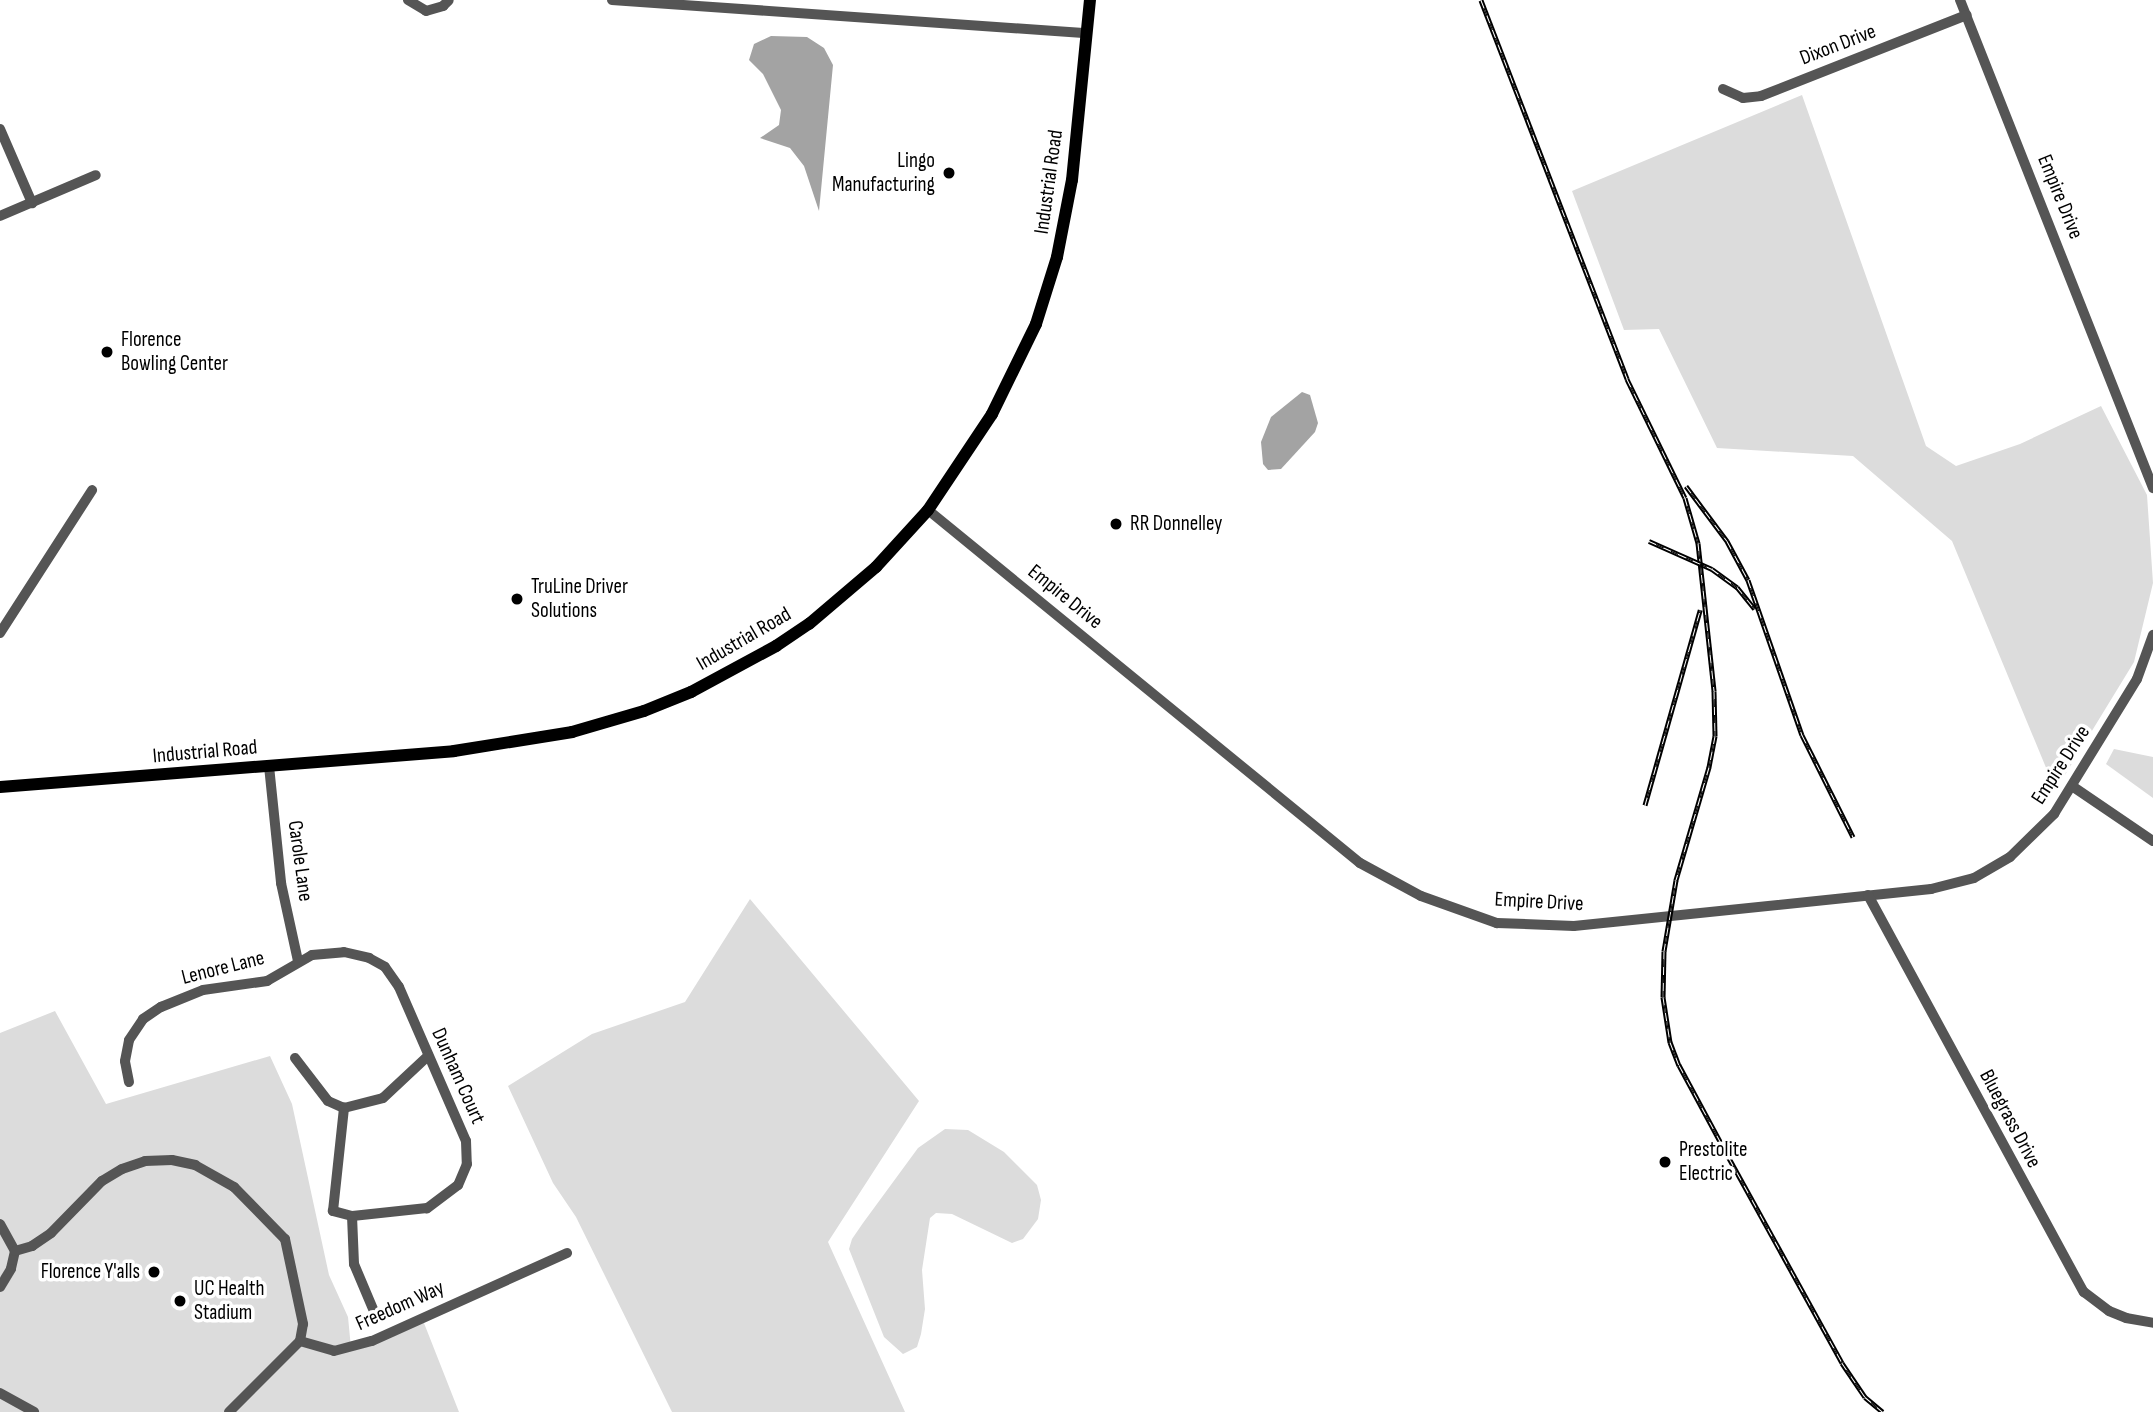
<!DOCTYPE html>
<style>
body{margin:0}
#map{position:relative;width:2153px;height:1412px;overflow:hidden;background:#fff;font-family:"Sofia Sans Condensed",sans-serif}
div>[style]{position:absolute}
.green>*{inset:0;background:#dcdcdc}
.water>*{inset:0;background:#a3a3a3}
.minor>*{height:10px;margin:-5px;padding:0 5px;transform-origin:5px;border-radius:5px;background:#555}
.major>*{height:12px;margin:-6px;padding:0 6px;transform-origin:6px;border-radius:6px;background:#000}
.rail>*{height:5px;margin-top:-2.5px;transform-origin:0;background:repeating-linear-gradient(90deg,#fff 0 8px,#000 0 16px);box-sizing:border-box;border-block:2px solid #000}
.dots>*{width:19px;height:19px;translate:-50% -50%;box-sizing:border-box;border:4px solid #fff;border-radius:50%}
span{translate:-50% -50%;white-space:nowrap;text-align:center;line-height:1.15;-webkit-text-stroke:7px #fff;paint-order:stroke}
.street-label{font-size:21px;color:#000}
.poi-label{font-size:21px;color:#000}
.right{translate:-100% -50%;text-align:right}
.left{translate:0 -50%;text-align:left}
</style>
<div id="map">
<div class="green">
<div style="clip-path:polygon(1802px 95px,1926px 446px,1956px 466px,2020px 444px,2101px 406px,2147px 495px,2153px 583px,2134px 662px,2065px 775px,2047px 770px,1952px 541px,1853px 456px,1717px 448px,1659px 329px,1624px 330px,1572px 191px)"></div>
<div style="clip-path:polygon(2114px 749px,2153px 757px,2153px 798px,2106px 764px)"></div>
<div style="clip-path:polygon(750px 899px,919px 1101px,828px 1242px,905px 1412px,672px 1412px,576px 1217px,553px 1183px,508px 1086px,592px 1034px,685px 1002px)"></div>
<div style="clip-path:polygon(55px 1011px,106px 1104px,270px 1056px,292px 1104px,329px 1275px,348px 1317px,351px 1348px,422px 1318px,459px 1412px,0 1412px,0 1033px)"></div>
<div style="clip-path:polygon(945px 1129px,968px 1130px,1004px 1152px,1037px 1185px,1041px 1200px,1038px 1219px,1023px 1239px,1012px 1243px,952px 1214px,936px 1213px,930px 1218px,922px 1270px,925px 1309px,921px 1334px,917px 1347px,903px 1354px,884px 1337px,849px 1249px,852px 1239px,863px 1223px,918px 1148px)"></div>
</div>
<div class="water">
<div style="clip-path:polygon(771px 36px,807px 37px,824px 48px,833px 65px,819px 211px,804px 166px,790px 148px,760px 138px,779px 125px,781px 110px,763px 74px,749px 60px,754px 44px)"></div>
<div style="clip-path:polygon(1302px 392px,1310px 395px,1318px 423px,1315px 432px,1281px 469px,1268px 470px,1263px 464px,1261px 442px,1271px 417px)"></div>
</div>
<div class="minor">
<div style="left:408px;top:0;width:21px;rotate:31deg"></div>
<div style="left:426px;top:11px;width:18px;rotate:-16deg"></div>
<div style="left:443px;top:6px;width:8px;rotate:-45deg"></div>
<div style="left:612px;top:0;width:476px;rotate:4deg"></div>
<div style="left:1960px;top:0;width:525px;rotate:68.42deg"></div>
<div style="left:1723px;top:89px;width:22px;rotate:24deg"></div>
<div style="left:1743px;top:98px;width:18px;rotate:-6deg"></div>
<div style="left:1761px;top:96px;width:221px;rotate:-21.5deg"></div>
<div style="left:0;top:129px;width:81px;rotate:66.6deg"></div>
<div style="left:0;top:216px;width:104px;rotate:-23.1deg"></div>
<div style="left:928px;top:510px;width:558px;rotate:39.25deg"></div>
<div style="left:1360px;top:863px;width:69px;rotate:28.4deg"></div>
<div style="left:1421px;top:896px;width:81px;rotate:19.6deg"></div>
<div style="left:1497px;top:923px;width:77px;rotate:2.2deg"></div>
<div style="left:1574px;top:926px;width:359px;rotate:-5.9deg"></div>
<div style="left:1931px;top:889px;width:44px;rotate:-14.3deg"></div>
<div style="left:1974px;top:878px;width:42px;rotate:-30.3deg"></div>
<div style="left:2010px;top:857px;width:62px;rotate:-44.3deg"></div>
<div style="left:2054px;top:814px;width:158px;rotate:-58.4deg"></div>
<div style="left:2137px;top:679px;width:47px;rotate:-70deg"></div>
<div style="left:0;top:633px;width:170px;rotate:-57.2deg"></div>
<div style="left:269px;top:766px;width:118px;rotate:84.1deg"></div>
<div style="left:281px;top:883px;width:80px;rotate:77.7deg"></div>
<div style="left:2072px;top:786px;width:98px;rotate:34.2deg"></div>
<div style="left:1868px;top:895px;width:452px;rotate:61.5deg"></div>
<div style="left:2084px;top:1292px;width:31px;rotate:37deg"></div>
<div style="left:2109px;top:1311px;width:18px;rotate:22deg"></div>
<div style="left:2126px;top:1318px;width:27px;rotate:10deg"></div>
<div style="left:295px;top:1058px;width:54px;rotate:52.5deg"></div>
<div style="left:328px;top:1101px;width:17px;rotate:24deg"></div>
<div style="left:129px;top:1082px;width:21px;rotate:-101deg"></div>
<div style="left:125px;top:1061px;width:21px;rotate:-79deg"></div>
<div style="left:129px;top:1040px;width:25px;rotate:-56deg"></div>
<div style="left:143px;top:1019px;width:22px;rotate:-34deg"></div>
<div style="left:161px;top:1007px;width:45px;rotate:-22deg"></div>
<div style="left:203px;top:990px;width:65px;rotate:-8deg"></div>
<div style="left:267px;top:981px;width:52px;rotate:-30deg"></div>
<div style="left:312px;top:955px;width:32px;rotate:-5deg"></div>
<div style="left:344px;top:952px;width:26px;rotate:13deg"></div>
<div style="left:369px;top:958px;width:18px;rotate:29deg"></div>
<div style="left:385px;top:967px;width:24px;rotate:55deg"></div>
<div style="left:399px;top:987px;width:168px;rotate:66.5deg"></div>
<div style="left:466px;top:1141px;width:23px;rotate:88deg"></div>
<div style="left:467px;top:1164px;width:23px;rotate:113deg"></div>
<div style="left:458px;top:1185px;width:39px;rotate:143deg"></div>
<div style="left:427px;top:1208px;width:75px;rotate:173.9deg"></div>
<div style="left:352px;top:1216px;width:20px;rotate:-165deg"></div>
<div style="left:333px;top:1211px;width:104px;rotate:-83.9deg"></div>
<div style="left:344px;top:1108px;width:40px;rotate:-14.4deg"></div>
<div style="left:383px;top:1098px;width:62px;rotate:-43deg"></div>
<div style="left:352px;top:1216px;width:48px;rotate:87.6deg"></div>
<div style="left:354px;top:1264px;width:49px;rotate:67.1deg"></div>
<div style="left:0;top:1224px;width:31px;rotate:61deg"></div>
<div style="left:15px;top:1251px;width:18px;rotate:103deg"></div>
<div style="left:11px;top:1269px;width:21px;rotate:121deg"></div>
<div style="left:15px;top:1251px;width:18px;rotate:-16deg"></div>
<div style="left:32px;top:1246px;width:23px;rotate:-34deg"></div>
<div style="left:51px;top:1233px;width:73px;rotate:-45.6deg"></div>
<div style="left:102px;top:1181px;width:23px;rotate:-31deg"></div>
<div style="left:122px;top:1169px;width:24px;rotate:-19deg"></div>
<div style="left:145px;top:1161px;width:27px;rotate:-2deg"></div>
<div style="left:172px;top:1160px;width:24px;rotate:12deg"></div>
<div style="left:195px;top:1165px;width:45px;rotate:29.4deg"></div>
<div style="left:234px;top:1187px;width:73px;rotate:45.6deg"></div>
<div style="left:285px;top:1239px;width:87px;rotate:78deg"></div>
<div style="left:303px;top:1324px;width:17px;rotate:100deg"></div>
<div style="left:0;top:1393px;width:39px;rotate:29deg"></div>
<div style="left:229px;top:1412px;width:100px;rotate:-45deg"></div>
<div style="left:300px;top:1341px;width:35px;rotate:16deg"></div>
<div style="left:334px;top:1351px;width:39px;rotate:-15deg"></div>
<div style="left:372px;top:1341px;width:214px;rotate:-24.3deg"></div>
</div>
<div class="major">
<div style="left:0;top:787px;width:455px;rotate:-4.5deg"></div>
<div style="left:454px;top:751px;width:120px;rotate:-9.1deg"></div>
<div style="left:572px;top:732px;width:75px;rotate:-16.3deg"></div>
<div style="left:644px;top:711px;width:51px;rotate:-22deg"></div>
<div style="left:691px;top:692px;width:97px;rotate:-28.4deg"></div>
<div style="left:776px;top:646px;width:40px;rotate:-34deg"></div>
<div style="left:809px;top:624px;width:88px;rotate:-40.4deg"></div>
<div style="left:876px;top:567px;width:77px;rotate:-47.6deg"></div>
<div style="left:928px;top:510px;width:115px;rotate:-56.3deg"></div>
<div style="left:992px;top:414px;width:100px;rotate:-63.9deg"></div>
<div style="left:1036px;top:324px;width:70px;rotate:-72.6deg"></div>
<div style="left:1057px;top:257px;width:78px;rotate:-79deg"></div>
<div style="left:1072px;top:180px;width:181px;rotate:-84.3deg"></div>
</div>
<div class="rail">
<div style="left:1481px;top:0;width:406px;rotate:68.9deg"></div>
<div style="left:1627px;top:379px;width:132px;rotate:64deg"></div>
<div style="left:1685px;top:498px;width:47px;rotate:73.9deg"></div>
<div style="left:1698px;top:543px;width:149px;rotate:83.8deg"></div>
<div style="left:1714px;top:691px;width:45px;rotate:88.7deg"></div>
<div style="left:1715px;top:736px;width:32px;rotate:101deg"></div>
<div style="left:1709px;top:767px;width:118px;rotate:106.3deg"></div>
<div style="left:1676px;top:880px;width:72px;rotate:99.6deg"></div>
<div style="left:1664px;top:951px;width:46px;rotate:91.2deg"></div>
<div style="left:1663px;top:997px;width:46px;rotate:81.2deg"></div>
<div style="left:1670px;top:1042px;width:25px;rotate:69deg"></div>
<div style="left:1679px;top:1065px;width:106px;rotate:61.7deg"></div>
<div style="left:1729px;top:1158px;width:234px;rotate:61.1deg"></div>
<div style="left:1842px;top:1363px;width:41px;rotate:55.9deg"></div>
<div style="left:1865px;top:1397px;width:23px;rotate:40deg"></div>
<div style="left:1686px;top:486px;width:69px;rotate:53.3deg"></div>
<div style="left:1727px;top:541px;width:44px;rotate:61.7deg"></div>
<div style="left:1748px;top:580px;width:164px;rotate:70.8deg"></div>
<div style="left:1802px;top:735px;width:114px;rotate:63.4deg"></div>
<div style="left:1649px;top:541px;width:69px;rotate:24deg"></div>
<div style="left:1712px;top:569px;width:31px;rotate:36deg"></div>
<div style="left:1737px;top:587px;width:28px;rotate:51deg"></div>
<div style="left:1645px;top:805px;width:203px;rotate:-74.2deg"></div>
</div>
<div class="dots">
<div style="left:949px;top:173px;background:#000"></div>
<div style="left:107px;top:352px;background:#000"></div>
<div style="left:1116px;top:524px;background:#000"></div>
<div style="left:517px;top:599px;background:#000"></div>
<div style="left:1665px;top:1162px;background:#000"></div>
<div style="left:154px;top:1272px;background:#000"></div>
<div style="left:180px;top:1301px;background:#000"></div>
</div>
<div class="street-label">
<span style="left:1838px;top:45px;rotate:-21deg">Dixon Drive</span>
<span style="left:1049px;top:182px;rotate:-82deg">Industrial Road</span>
<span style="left:2060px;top:197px;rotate:68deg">Empire Drive</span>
<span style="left:1065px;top:597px;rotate:39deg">Empire Drive</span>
<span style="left:744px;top:639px;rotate:-30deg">Industrial Road</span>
<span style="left:205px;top:752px;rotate:-5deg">Industrial Road</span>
<span style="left:2061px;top:765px;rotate:-57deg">Empire Drive</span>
<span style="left:300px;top:861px;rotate:82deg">Carole Lane</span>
<span style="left:1539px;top:902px;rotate:3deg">Empire Drive</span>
<span style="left:223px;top:968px;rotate:-14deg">Lenore Lane</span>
<span style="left:458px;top:1076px;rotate:66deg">Dunham Court</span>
<span style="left:2010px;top:1119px;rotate:62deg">Bluegrass Drive</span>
<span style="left:400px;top:1306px;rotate:-24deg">Freedom Way</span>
</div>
<div class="poi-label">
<span class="right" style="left:935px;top:173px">Lingo<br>Manufacturing</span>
<span class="left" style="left:121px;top:352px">Florence<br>Bowling Center</span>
<span class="left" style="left:1130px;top:524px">RR Donnelley</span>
<span class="left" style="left:531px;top:599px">TruLine Driver<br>Solutions</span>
<span class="left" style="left:1679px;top:1162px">Prestolite<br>Electric</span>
<span class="right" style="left:140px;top:1272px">Florence Y'alls</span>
<span class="left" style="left:194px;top:1301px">UC Health<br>Stadium</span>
</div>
</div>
